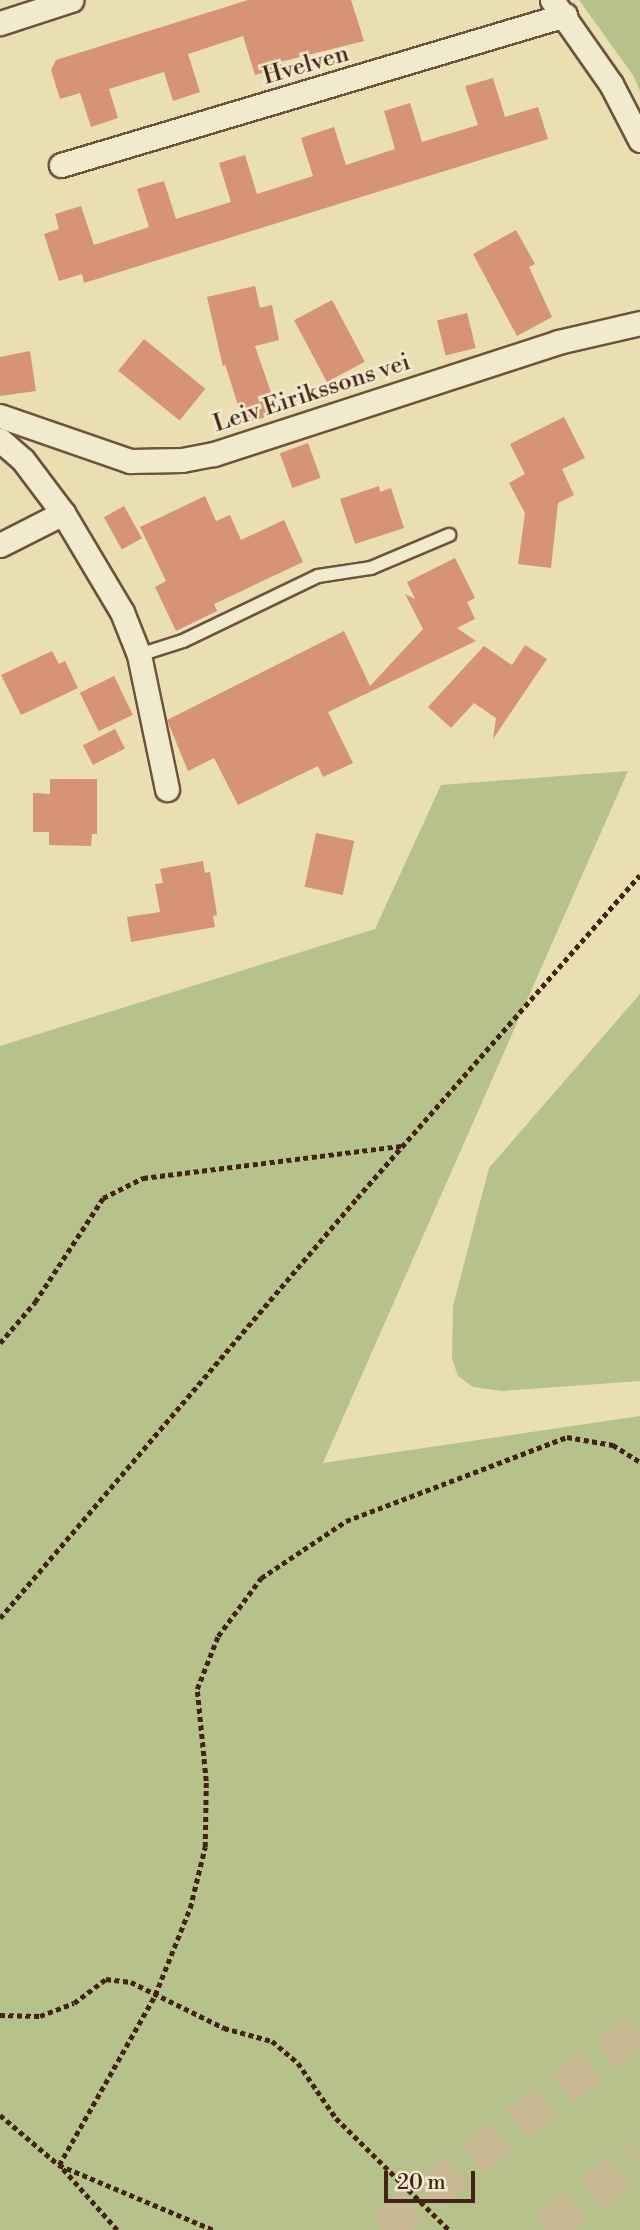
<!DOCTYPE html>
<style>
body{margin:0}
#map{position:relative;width:640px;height:2230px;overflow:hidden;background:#eadeb3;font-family:"Libre Bodoni",serif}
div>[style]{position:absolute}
.green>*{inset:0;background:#b7c18c}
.building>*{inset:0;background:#d79375;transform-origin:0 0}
.motorway-tunnel>*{height:38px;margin-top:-19px;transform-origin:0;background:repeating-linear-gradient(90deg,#c9b994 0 38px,transparent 0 57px)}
.path>*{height:4.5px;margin-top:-2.25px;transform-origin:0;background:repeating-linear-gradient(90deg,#442317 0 5px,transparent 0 8.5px)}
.roads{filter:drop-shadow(2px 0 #6e523e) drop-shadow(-2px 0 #6e523e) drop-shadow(0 2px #6e523e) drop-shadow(0 -2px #6e523e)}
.service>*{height:12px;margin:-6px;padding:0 6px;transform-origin:6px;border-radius:6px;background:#f1eace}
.minor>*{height:23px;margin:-11.5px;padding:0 11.5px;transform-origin:11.5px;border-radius:11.5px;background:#f1eace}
span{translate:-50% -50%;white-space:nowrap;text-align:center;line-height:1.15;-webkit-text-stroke:5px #f1eace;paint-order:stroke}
.street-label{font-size:24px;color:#442317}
.scale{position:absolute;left:384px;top:2171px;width:91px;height:32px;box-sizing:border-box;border:4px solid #442317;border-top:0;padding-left:9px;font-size:21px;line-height:24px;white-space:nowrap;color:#442317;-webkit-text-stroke:5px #f1eace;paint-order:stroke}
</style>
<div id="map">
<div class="green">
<div style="clip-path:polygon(579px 0,640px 0,640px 91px,633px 75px)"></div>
<div style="clip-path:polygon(628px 771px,323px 1463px,640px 1416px,640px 2230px,0 2230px,0 1046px,375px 929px,441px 785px)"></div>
<div style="clip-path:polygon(640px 994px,640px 1381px,502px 1391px,473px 1387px,458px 1376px,452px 1359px,453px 1306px,489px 1168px)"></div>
</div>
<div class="building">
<div style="clip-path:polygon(248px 0,351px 0,364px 41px,280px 62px,282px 67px,255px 75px,243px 36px,188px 54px,200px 92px,173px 101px,164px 72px,109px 89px,118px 118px,91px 127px,80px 93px,60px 99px,51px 70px,56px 60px)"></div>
<div style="clip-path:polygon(493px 78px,505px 117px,538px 107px,548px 139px,84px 283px,82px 274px,59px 281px,44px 234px,59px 229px,55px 214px,81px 206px,94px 245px,149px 227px,137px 189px,164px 181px,176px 219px,231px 202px,219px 163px,245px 155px,257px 194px,313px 176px,301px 138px,334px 127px,346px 165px,395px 149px,384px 111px,410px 103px,422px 142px,478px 125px,465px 86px)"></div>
<div style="clip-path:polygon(516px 230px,535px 264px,529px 267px,552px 317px,517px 336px,473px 254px)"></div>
<div style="clip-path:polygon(255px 286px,260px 308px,272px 305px,279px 340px,255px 346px,278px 413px,244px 424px,225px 364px,223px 367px,207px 297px)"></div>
<div style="left:332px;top:300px;width:70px;height:43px;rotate:62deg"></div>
<div style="left:467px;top:313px;width:36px;height:31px;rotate:76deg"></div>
<div style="left:144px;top:339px;width:79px;height:41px;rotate:39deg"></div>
<div style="clip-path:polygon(30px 351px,36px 391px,0 396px,0 357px)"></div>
<div style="clip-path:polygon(564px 417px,585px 458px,562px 469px,574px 495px,558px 503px,551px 568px,518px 564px,525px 513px,509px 483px,525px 474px,510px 444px)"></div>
<div style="left:308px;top:443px;width:37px;height:30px;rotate:70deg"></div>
<div style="clip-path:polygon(379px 486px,380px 492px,391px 488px,404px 528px,355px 544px,340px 499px)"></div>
<div style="clip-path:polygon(205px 496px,216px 521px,230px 515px,241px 540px,284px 520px,303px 562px,214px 604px,217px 611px,176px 631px,155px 587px,166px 581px,140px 527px)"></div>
<div style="left:124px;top:506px;width:37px;height:23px;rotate:61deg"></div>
<div style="clip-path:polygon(455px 558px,475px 598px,467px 602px,475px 619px,457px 628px,476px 641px,328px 712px,353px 763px,323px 777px,318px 766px,238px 805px,214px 758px,188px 771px,167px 720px,344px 631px,370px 686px,423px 629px,405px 594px,415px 599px,407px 582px)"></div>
<div style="clip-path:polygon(525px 645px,547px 659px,493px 739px,496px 718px,474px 703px,451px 728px,428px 707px,484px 646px,512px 665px)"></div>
<div style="clip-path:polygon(52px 651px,59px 664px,65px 661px,78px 688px,21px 715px,1px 675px)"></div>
<div style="left:114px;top:676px;width:43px;height:38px;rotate:64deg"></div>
<div style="left:115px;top:729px;width:22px;height:36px;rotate:63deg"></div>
<div style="clip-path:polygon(50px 779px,97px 779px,97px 834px,92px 834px,91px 846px,49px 845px,49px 832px,33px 832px,33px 793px,50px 794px)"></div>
<div style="left:316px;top:833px;width:39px;height:55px;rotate:12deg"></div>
<div style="clip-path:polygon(203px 861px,205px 873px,210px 872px,217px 915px,213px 916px,215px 927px,131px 942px,127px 917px,160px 912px,155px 884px,163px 883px,160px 869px)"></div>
</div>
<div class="motorway-tunnel">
<div style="left:382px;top:2230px;width:328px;rotate:-38.1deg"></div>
<div style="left:546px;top:2230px;width:120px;rotate:-38.2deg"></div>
</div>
<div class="path">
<div style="left:0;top:1343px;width:54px;rotate:-49.5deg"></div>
<div style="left:35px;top:1302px;width:124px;rotate:-56.8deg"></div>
<div style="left:103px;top:1198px;width:45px;rotate:-26.6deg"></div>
<div style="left:143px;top:1178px;width:260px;rotate:-7.1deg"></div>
<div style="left:0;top:1618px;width:551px;rotate:-49.64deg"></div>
<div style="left:357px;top:1198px;width:429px;rotate:-48.8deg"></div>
<div style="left:0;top:2015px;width:40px;rotate:1.4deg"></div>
<div style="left:40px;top:2016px;width:36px;rotate:-21deg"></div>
<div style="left:74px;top:2003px;width:40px;rotate:-37deg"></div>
<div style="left:106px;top:1979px;width:25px;rotate:7deg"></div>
<div style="left:131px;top:1982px;width:104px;rotate:26.3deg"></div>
<div style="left:224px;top:2028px;width:50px;rotate:15.2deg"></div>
<div style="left:272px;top:2041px;width:34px;rotate:40deg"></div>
<div style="left:298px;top:2063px;width:67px;rotate:55.4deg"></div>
<div style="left:336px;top:2118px;width:159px;rotate:44.7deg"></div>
<div style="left:0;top:2115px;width:77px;rotate:40.3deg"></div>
<div style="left:59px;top:2165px;width:168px;rotate:22.8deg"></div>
<div style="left:117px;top:2230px;width:87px;rotate:-131.7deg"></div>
<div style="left:59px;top:2165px;width:195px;rotate:-60.5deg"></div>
<div style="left:155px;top:1995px;width:94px;rotate:-68.1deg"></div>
<div style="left:190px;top:1908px;width:63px;rotate:-76.2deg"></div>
<div style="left:205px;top:1847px;width:66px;rotate:-89.1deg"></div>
<div style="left:206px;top:1781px;width:92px;rotate:-95.6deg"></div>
<div style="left:197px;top:1689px;width:57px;rotate:-68.4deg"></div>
<div style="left:218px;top:1636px;width:72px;rotate:-53.4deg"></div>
<div style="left:261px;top:1578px;width:102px;rotate:-33.8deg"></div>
<div style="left:346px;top:1521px;width:236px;rotate:-20.8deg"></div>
<div style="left:567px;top:1437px;width:47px;rotate:9.9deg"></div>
<div style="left:613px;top:1445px;width:32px;rotate:32deg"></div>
</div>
<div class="roads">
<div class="service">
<div style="left:139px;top:655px;width:46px;rotate:-17.7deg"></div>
<div style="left:183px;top:641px;width:150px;rotate:-25.7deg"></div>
<div style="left:318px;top:576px;width:54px;rotate:-8.6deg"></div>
<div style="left:371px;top:568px;width:85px;rotate:-22.9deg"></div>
</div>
<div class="minor">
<div style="left:552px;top:0;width:103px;rotate:54.9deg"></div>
<div style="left:611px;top:84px;width:63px;rotate:62.6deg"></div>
<div style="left:0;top:23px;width:75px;rotate:-17.9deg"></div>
<div style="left:61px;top:165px;width:526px;rotate:-16.57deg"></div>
<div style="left:0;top:416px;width:138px;rotate:19.1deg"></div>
<div style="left:130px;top:461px;width:52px;rotate:-1.1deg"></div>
<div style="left:182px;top:460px;width:33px;rotate:-11deg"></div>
<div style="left:214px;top:454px;width:362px;rotate:-18deg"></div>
<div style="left:558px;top:342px;width:84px;rotate:-13deg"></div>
<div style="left:0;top:440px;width:30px;rotate:41deg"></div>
<div style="left:23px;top:460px;width:66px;rotate:53deg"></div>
<div style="left:63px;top:513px;width:115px;rotate:59.2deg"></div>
<div style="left:122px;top:612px;width:46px;rotate:68.4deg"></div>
<div style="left:139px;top:655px;width:137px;rotate:78.2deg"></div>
<div style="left:0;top:545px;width:71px;rotate:-26.9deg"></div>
</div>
</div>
<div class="street-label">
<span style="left:306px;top:66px;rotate:-16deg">Hvelven</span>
<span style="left:312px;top:394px;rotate:-18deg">Leiv Eirikssons vei</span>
</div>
<div class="scale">20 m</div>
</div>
